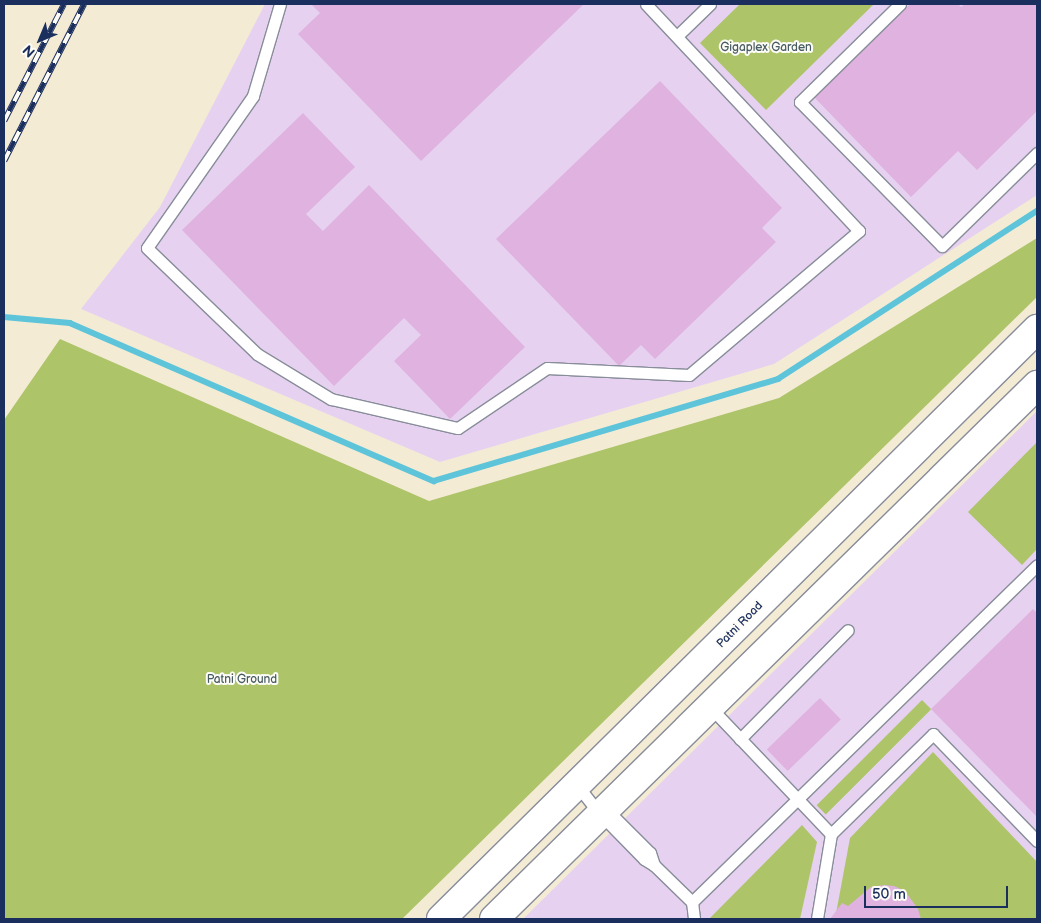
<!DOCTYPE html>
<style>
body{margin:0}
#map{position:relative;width:1041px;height:923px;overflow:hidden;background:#f4ebd5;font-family:"Balsamiq Sans",sans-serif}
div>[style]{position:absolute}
.built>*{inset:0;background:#e6d2f0}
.green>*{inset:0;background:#adc469;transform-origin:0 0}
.stream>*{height:5.5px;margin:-2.75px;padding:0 2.75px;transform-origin:2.75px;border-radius:2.75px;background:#5dc4d9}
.building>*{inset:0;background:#e0b2df;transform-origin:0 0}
.roads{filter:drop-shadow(1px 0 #888d9a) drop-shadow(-1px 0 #888d9a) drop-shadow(0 1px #888d9a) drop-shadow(0 -1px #888d9a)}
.lane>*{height:11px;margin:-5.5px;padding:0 5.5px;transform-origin:5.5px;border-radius:5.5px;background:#fff}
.secondary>*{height:28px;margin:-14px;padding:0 14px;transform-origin:14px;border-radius:14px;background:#fff}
.rail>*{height:5.5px;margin-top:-2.75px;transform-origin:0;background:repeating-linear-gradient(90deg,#fdfcf7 0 11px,#1b2f5e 0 22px);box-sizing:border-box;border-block:1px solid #1b2f5e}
span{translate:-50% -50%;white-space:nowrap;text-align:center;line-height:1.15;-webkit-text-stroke:4px #fdfcf7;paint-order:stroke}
.park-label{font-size:12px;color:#475c61}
.street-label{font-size:12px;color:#1b2f5e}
.frame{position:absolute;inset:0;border:5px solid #1b2f5e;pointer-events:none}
.north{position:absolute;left:15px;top:15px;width:50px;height:50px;-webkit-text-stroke:4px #fdfcf7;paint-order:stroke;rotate:225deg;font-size:14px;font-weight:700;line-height:20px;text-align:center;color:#1b2f5e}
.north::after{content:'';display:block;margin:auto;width:18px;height:22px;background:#1b2f5e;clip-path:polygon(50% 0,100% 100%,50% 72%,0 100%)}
.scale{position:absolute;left:864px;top:886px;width:144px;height:22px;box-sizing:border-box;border:2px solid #1b2f5e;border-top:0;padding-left:6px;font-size:15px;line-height:18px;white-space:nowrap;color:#1b2f5e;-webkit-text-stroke:4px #fdfcf7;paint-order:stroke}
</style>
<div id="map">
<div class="built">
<div style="clip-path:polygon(265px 4px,1037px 4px,1037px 195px,774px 364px,440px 462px,81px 309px,160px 207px)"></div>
<div style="clip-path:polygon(1037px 411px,1037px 919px,523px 919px)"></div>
</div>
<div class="green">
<div style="clip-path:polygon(740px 4px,874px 4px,766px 110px,700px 43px)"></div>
<div style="clip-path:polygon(1037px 238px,1037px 297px,402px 919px,4px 919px,4px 420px,60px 339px,429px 501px,779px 398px)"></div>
<div style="clip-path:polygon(1037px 442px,1037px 549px,1022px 565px,968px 512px)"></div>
<div style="left:922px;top:700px;width:13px;height:149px;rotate:45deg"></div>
<div style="clip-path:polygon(933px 752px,1037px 862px,1037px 919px,835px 919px,850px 838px)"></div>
<div style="clip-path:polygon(802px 825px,817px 842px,800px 919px,709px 919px)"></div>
</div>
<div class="stream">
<div style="left:4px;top:317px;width:66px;rotate:5.2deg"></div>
<div style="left:70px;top:323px;width:397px;rotate:23.5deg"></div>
<div style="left:434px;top:481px;width:359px;rotate:-16.5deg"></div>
<div style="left:778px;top:379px;width:309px;rotate:-33deg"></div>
</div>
<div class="building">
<div style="clip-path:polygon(311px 4px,584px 4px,421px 161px,298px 34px,320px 13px)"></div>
<div style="clip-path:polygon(910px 4px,958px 4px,961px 7px,965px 4px,1037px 4px,1037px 111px,977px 170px,958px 151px,911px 197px,814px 97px)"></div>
<div style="clip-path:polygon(660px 81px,782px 208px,762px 228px,776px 242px,655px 359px,641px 345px,619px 366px,496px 239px)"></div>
<div style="clip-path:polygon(303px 113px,355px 167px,306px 214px,323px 231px,369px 185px,525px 347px,450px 419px,394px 361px,421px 335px,404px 318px,334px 386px,182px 230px)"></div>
<div style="clip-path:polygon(1033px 609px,1037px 613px,1037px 817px,931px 709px)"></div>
<div style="left:820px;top:698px;width:30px;height:74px;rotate:46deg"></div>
<div style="clip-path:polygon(884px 885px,894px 886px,905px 891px,918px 909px,921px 919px,830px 919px,842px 903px,848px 906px,871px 887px)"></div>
</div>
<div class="roads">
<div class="lane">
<div style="left:280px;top:4px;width:96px;rotate:106.4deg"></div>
<div style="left:253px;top:96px;width:185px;rotate:124.9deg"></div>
<div style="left:147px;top:248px;width:153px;rotate:43.9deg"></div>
<div style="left:257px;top:354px;width:87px;rotate:31.3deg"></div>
<div style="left:331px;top:399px;width:130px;rotate:12.9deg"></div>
<div style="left:458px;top:428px;width:107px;rotate:-34deg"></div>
<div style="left:547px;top:368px;width:142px;rotate:2.8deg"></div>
<div style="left:689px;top:375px;width:223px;rotate:-40.3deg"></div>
<div style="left:859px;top:231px;width:311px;rotate:-133.2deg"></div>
<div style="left:900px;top:4px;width:140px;rotate:135.6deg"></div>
<div style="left:800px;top:102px;width:202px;rotate:45.4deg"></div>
<div style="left:942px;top:246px;width:133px;rotate:-44.4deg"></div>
<div style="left:677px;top:36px;width:46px;rotate:-44.1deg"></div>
<div style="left:710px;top:707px;width:175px;rotate:46.4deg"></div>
<div style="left:831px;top:834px;width:86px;rotate:99.4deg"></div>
<div style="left:740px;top:739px;width:153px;rotate:-45.3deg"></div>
<div style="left:577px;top:785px;width:37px;rotate:52deg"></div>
<div style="left:600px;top:814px;width:63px;rotate:45.6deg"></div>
<div style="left:644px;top:859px;width:12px;rotate:31deg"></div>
<div style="left:654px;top:865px;width:13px;rotate:-108deg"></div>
<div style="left:650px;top:853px;width:62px;rotate:-135deg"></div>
<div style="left:831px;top:834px;width:143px;rotate:-44.4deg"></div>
<div style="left:933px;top:734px;width:149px;rotate:45.8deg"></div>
<div style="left:654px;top:865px;width:53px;rotate:44.2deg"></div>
<div style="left:692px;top:902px;width:17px;rotate:83deg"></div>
<div style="left:692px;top:902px;width:482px;rotate:-44.3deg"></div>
</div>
<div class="secondary">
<div style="left:441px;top:919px;width:839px;rotate:-44.71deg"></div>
<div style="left:494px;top:919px;width:762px;rotate:-44.52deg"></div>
</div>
</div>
<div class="rail">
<div style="left:4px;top:121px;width:131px;rotate:-62.9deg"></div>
<div style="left:4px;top:161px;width:176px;rotate:-63deg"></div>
</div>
<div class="park-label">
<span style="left:766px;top:48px">Gigaplex Garden</span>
<span style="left:242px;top:680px">Patni Ground</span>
</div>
<div class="street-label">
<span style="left:740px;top:625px;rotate:-45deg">Patni Road</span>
</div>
<div class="frame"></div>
<div class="north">N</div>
<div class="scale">50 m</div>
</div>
